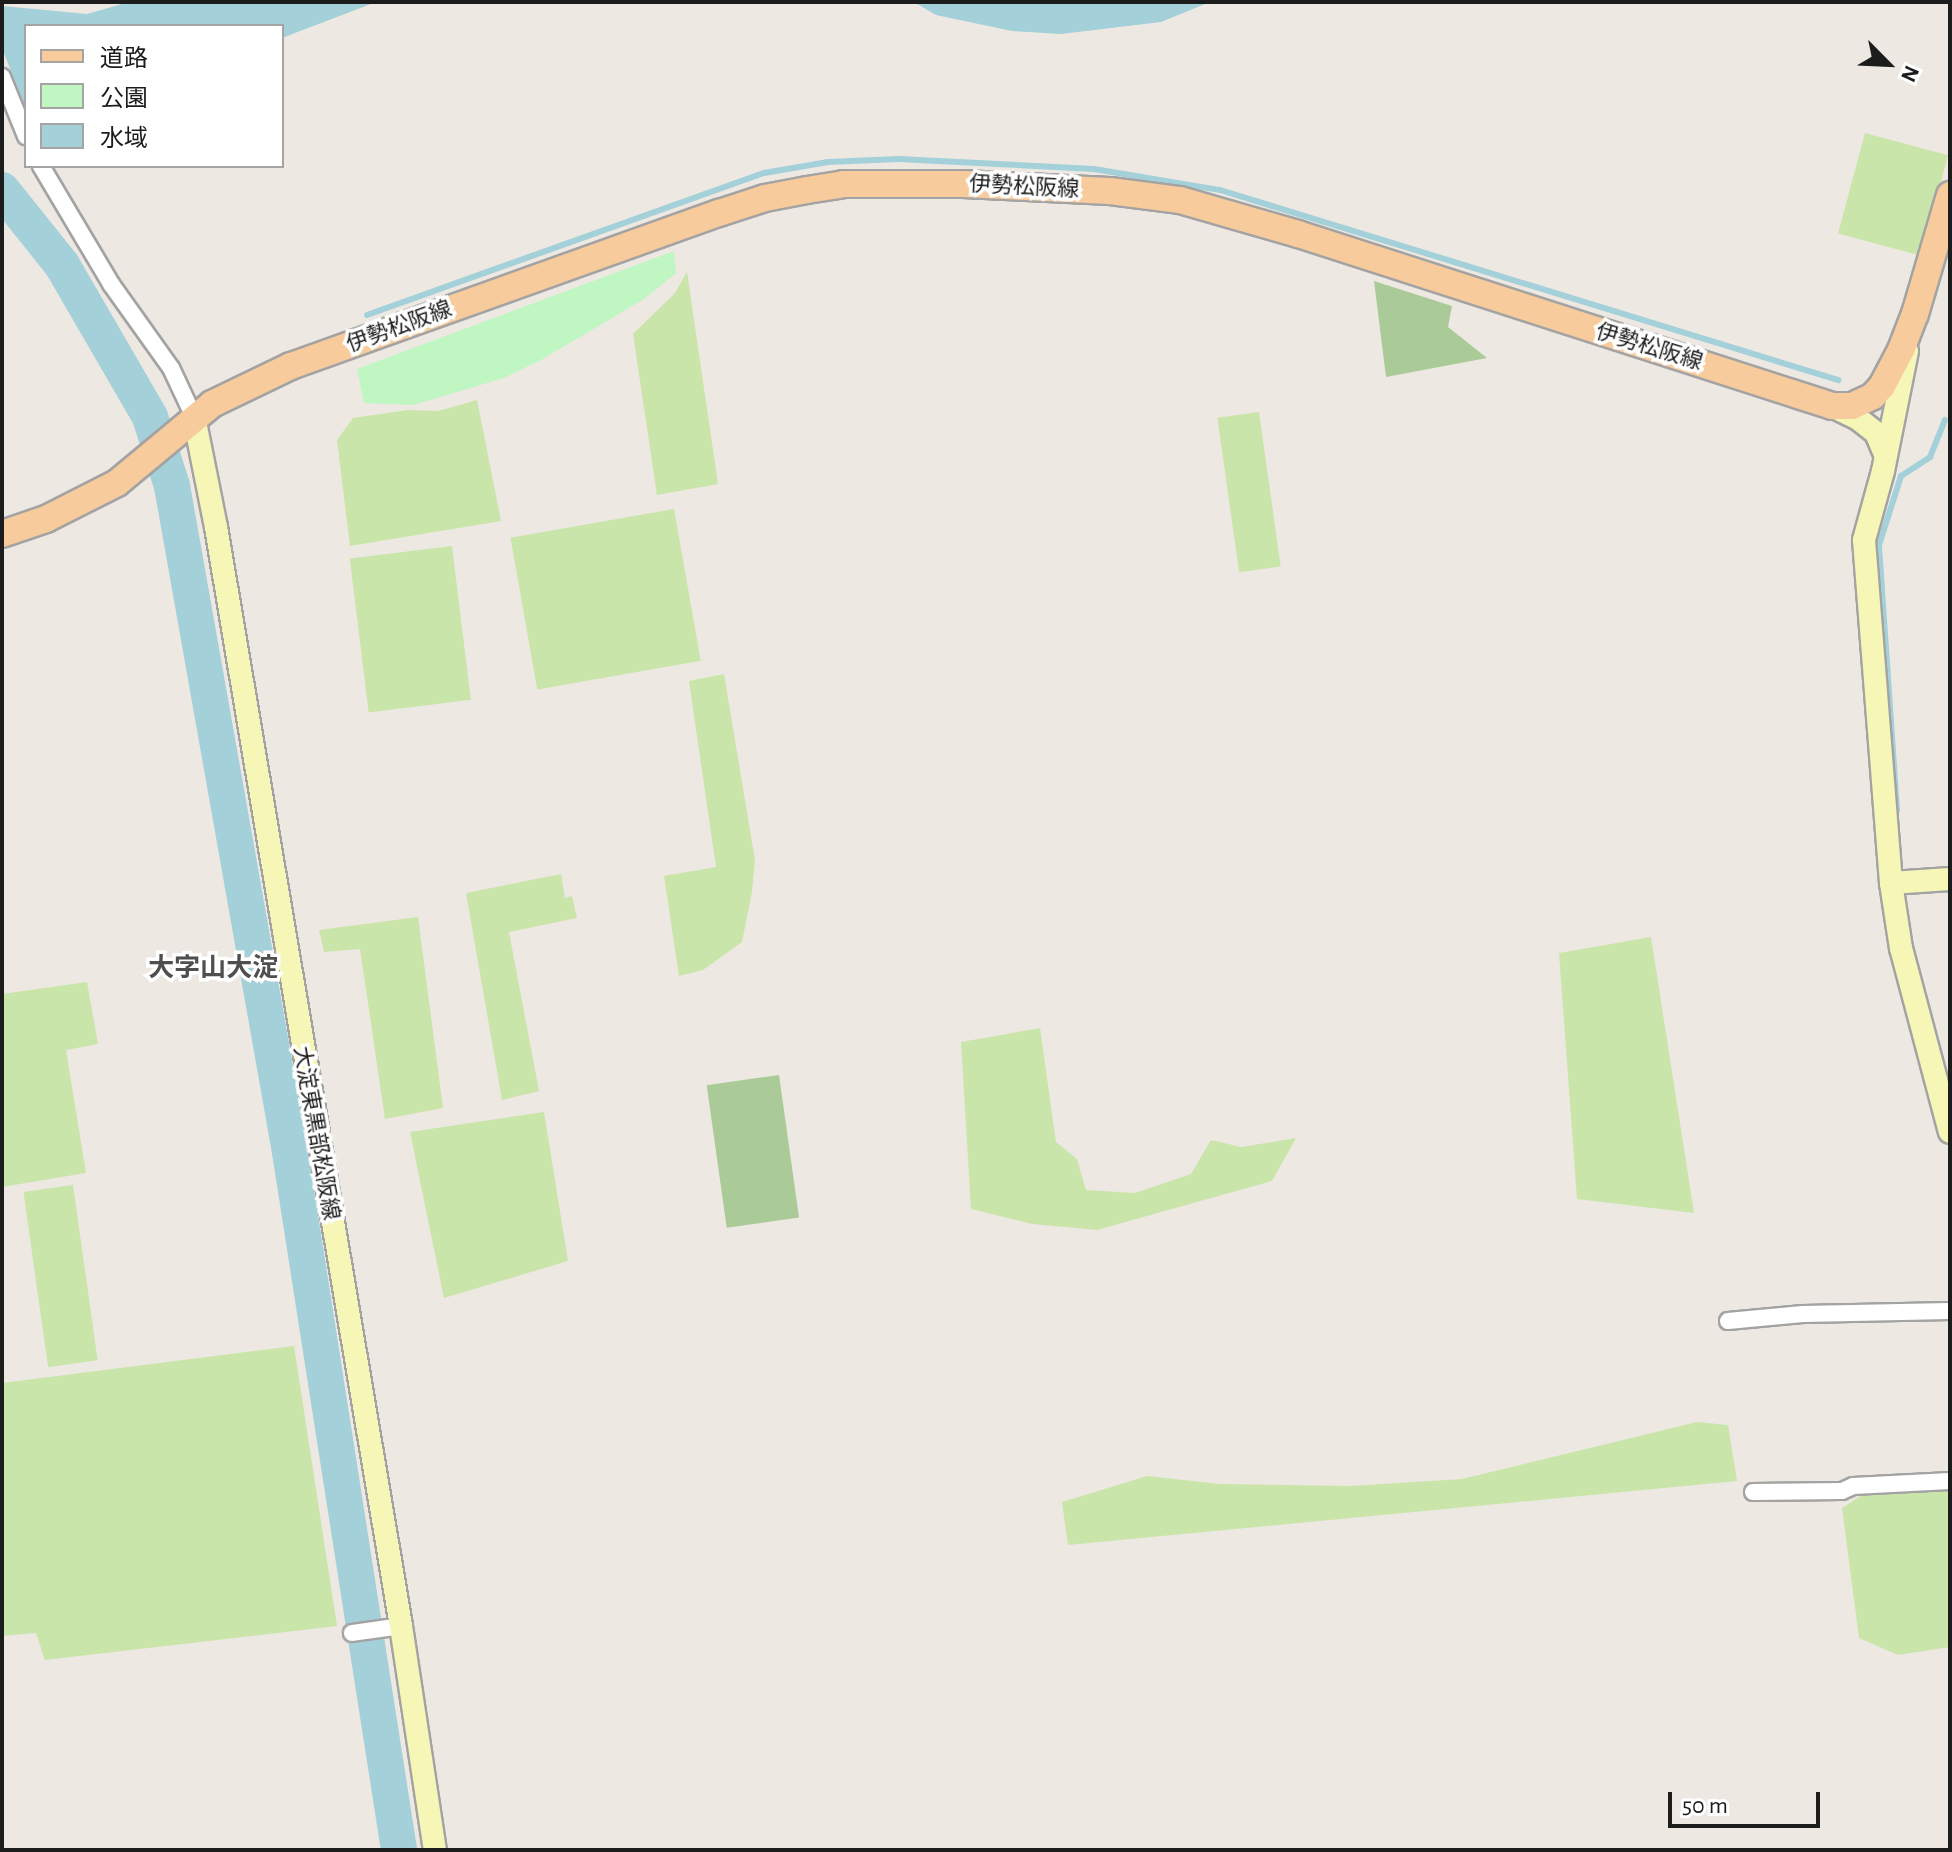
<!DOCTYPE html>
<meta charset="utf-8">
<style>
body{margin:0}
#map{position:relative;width:1952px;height:1852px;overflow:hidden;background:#ede8e2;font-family:"Alegreya Sans","Noto Sans JP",sans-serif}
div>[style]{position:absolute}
.grass>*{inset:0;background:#cae5a9;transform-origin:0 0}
.forest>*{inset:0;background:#aaca98;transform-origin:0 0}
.park>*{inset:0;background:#bff6c1}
.water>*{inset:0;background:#a3d0d9}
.stream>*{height:6px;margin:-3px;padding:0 3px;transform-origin:3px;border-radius:3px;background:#a3d0d9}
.river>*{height:36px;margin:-18px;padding:0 18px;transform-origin:18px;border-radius:18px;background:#a3d0d9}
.roads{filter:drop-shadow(2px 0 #a3a3a3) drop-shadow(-2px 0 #a3a3a3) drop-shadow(0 2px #a3a3a3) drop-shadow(0 -2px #a3a3a3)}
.street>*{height:16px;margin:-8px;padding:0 8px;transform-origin:8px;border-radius:8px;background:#fff}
.secondary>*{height:22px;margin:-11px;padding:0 11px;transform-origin:11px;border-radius:11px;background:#f6f6b6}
.primary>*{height:26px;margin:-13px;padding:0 13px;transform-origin:13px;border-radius:13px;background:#f7cb9c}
span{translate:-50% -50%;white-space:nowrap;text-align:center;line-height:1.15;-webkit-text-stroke:7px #fff;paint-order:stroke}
.street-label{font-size:22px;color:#1c1c1c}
.quarter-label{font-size:26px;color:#4f4f4f;font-weight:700}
.frame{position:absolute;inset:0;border:4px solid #1c1c1c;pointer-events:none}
.legend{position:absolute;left:24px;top:24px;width:260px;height:144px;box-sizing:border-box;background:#fff;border:2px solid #a4a4a4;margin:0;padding:10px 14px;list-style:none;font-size:24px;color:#1c1c1c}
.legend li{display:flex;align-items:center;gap:16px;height:40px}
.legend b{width:40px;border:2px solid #a4a4a4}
.north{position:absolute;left:1848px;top:24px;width:80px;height:80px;-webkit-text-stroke:6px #fff;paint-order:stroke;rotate:114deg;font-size:22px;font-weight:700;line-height:32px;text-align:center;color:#1c1c1c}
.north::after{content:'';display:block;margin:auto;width:28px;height:36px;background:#1c1c1c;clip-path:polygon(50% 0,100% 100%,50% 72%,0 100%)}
.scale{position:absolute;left:1668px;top:1792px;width:152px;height:36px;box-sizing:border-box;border:4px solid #1c1c1c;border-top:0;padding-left:10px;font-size:24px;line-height:28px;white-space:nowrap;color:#1c1c1c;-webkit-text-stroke:6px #fff;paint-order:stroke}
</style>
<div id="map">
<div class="grass">
<div style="left:1865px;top:133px;width:86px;height:104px;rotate:15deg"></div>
<div style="clip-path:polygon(687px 272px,718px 484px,657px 495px,633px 334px,675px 293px)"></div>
<div style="clip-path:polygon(477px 400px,501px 521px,350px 546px,337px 440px,353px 418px,408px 410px,438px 411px)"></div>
<div style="left:1259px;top:412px;width:156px;height:42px;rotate:82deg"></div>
<div style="left:674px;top:509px;width:154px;height:166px;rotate:80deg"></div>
<div style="left:452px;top:546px;width:155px;height:103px;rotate:83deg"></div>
<div style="clip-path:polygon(724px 674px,755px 860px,752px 892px,742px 942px,703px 970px,679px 976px,664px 876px,716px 867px,689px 681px)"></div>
<div style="clip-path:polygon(561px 874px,565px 898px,572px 896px,577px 918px,509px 932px,539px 1091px,502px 1100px,466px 893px)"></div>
<div style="clip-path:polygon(418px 917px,443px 1108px,385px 1119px,360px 949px,324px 952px,319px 930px)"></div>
<div style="clip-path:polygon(1651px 937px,1694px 1213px,1577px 1199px,1559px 953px)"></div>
<div style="clip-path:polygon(87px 982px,98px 1044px,66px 1050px,86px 1173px,2px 1187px,2px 994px)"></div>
<div style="clip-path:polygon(1040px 1028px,1056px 1142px,1077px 1159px,1086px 1190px,1135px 1193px,1191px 1174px,1211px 1140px,1241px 1147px,1296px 1138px,1272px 1181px,1097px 1230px,1032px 1224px,971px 1209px,961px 1042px)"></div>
<div style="clip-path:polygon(544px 1112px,568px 1261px,444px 1298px,410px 1132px)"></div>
<div style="left:73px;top:1185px;width:177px;height:50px;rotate:82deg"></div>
<div style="clip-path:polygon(294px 1346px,337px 1626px,45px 1660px,36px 1633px,2px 1636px,2px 1383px)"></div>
<div style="clip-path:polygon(1697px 1422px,1728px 1425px,1737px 1481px,1068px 1545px,1062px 1502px,1147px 1476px,1220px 1484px,1351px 1486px,1462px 1479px)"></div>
<div style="clip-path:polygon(1950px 1489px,1950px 1647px,1898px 1655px,1859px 1638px,1842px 1508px,1862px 1495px)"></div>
</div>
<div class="forest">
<div style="clip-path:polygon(1374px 281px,1452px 306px,1448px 327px,1487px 358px,1386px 377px)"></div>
<div style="left:779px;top:1075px;width:144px;height:73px;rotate:82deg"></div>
</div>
<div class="park">
<div style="clip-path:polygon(674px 251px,676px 273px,644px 299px,541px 360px,504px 378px,413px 405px,364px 403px,357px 369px)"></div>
</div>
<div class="water">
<div style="clip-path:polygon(129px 2px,376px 2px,282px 38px,282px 26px,26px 26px,24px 104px,2px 48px,2px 6px,87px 14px)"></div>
<div style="clip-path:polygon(914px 2px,1210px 2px,1161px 22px,1061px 34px,1012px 31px,936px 15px)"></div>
</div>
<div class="stream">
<div style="left:367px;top:315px;width:422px;rotate:-19.7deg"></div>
<div style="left:764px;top:173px;width:65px;rotate:-9.8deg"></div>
<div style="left:828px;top:162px;width:70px;rotate:-2.5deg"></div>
<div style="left:898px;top:159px;width:196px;rotate:2.9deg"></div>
<div style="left:1094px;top:169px;width:128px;rotate:9.5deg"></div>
<div style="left:1220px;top:190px;width:647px;rotate:17.09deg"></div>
<div style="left:1897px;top:810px;width:266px;rotate:-93.9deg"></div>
<div style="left:1879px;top:545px;width:72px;rotate:-72.3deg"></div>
<div style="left:1901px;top:476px;width:35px;rotate:-33deg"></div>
<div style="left:1930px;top:457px;width:40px;rotate:-68deg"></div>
</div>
<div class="river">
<div style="left:2px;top:190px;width:96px;rotate:51.3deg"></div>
<div style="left:62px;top:265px;width:176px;rotate:59.9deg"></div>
<div style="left:150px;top:417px;width:72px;rotate:72.3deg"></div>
<div style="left:172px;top:486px;width:676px;rotate:79.95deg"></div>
<div style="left:290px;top:1152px;width:706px;rotate:81.12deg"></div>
</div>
<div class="roads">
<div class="street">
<div style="left:2px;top:77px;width:64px;rotate:67.9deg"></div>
<div style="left:41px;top:166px;width:137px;rotate:59.3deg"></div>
<div style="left:111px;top:284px;width:103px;rotate:54.5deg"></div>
<div style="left:171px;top:368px;width:54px;rotate:64.9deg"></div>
<div style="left:1728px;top:1321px;width:75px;rotate:-5.3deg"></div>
<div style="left:1803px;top:1314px;width:147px;rotate:-1.2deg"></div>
<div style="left:1753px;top:1492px;width:89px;rotate:-0.6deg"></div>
<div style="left:1842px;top:1491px;width:12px;rotate:-24deg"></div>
<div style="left:1853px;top:1486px;width:97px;rotate:-3deg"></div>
<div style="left:352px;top:1633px;width:49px;rotate:-8.1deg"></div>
</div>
<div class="secondary">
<div style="left:1907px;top:351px;width:122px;rotate:101.3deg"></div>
<div style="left:1883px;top:471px;width:72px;rotate:105.4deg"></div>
<div style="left:1864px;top:540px;width:344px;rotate:85.5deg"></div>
<div style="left:1891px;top:883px;width:66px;rotate:81.3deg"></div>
<div style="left:1901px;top:948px;width:190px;rotate:75.1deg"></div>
<div style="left:1832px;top:406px;width:28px;rotate:26deg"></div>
<div style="left:1857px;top:418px;width:24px;rotate:38deg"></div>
<div style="left:1876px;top:433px;width:25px;rotate:67deg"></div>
<div style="left:194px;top:417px;width:112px;rotate:78.7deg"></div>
<div style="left:216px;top:527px;width:1114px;rotate:80.44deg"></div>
<div style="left:401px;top:1626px;width:227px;rotate:81.4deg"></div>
<div style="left:1891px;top:883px;width:59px;rotate:-3.9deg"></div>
</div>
<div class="primary">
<div style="left:2px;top:534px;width:46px;rotate:-18.8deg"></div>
<div style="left:46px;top:519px;width:80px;rotate:-26.9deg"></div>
<div style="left:117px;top:483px;width:124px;rotate:-39.7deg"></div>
<div style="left:212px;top:404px;width:88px;rotate:-25.7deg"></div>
<div style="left:291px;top:366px;width:455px;rotate:-19.7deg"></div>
<div style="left:719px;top:213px;width:48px;rotate:-18.1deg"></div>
<div style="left:765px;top:198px;width:43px;rotate:-10.8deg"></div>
<div style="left:807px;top:190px;width:36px;rotate:-9deg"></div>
<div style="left:843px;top:184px;width:120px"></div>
<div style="left:963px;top:184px;width:147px;rotate:2.7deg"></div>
<div style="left:1110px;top:191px;width:71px;rotate:7.3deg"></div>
<div style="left:1180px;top:200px;width:123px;rotate:16.1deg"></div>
<div style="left:1298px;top:234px;width:561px;rotate:17.85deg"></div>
<div style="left:1832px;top:406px;width:20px"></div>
<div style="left:1852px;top:406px;width:23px;rotate:-25deg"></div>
<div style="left:1873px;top:396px;width:13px;rotate:-48deg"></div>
<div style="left:1882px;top:386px;width:41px;rotate:-62.2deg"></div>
<div style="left:1901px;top:350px;width:39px;rotate:-69deg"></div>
<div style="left:1915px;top:314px;width:124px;rotate:-73.6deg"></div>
</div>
</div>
<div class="street-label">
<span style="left:1024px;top:187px;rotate:3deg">伊勢松阪線</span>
<span style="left:399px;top:327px;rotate:-20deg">伊勢松阪線</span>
<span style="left:1649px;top:347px;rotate:17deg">伊勢松阪線</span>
<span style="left:316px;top:1133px;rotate:80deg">大淀東黒部松阪線</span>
</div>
<div class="quarter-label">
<span style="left:213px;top:969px">大字山大淀</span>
</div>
<div class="frame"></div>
<ul class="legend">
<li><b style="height:10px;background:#f7cb9c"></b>道路</li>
<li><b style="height:22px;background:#bff6c1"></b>公園</li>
<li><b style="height:22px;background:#a3d0d9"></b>水域</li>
</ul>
<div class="north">N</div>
<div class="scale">50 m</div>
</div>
